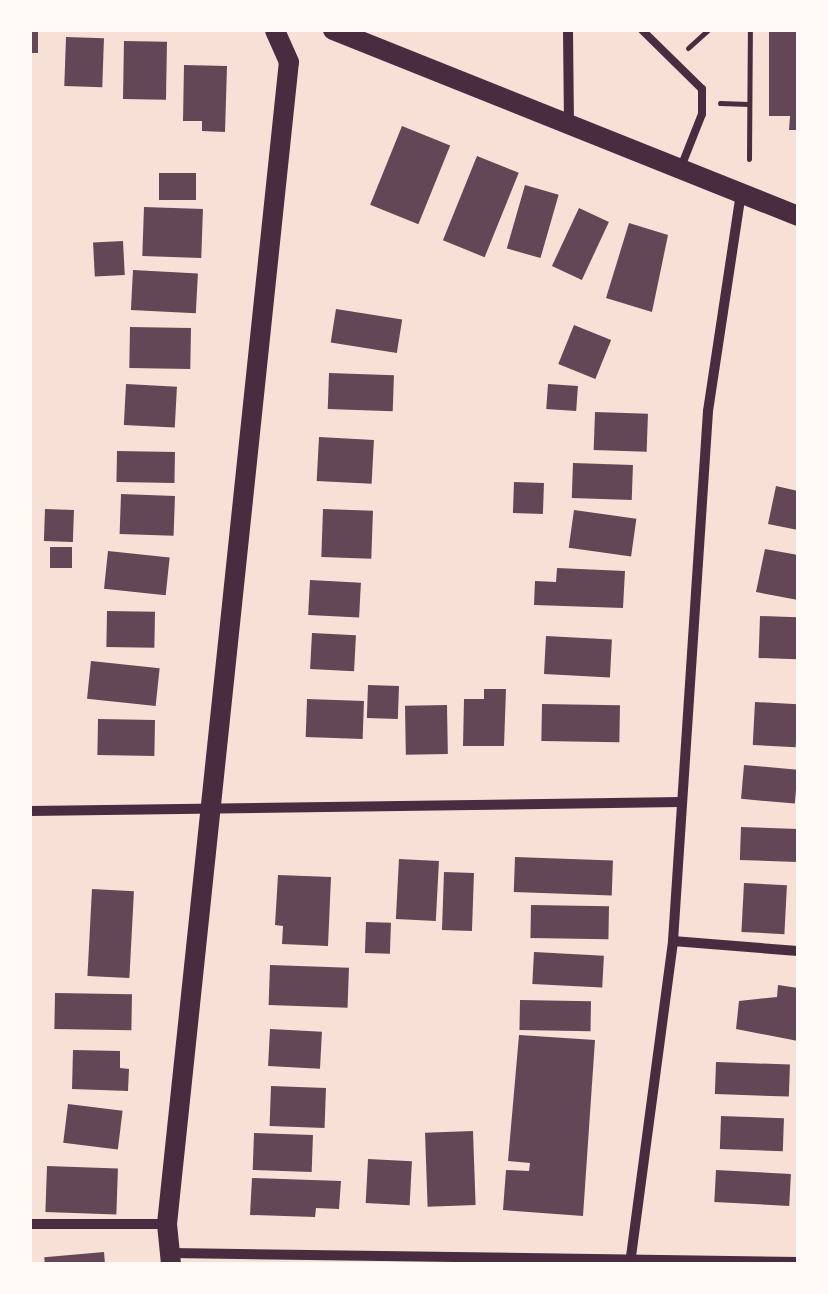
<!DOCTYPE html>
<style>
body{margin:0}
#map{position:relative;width:828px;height:1294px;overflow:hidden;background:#f7e1d7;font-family:Lato,sans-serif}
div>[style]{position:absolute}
.building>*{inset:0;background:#644757;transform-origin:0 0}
.path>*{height:5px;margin:-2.5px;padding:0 2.5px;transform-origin:2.5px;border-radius:2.5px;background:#4a2c40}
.service>*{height:8px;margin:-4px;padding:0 4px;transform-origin:4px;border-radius:4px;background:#4a2c40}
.minor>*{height:10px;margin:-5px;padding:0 5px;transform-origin:5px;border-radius:5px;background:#4a2c40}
.secondary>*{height:20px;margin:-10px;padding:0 10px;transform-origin:10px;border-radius:10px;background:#4a2c40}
span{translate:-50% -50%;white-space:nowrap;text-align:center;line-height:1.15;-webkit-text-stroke:10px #fffaf5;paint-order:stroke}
.frame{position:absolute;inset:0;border:32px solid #fffaf5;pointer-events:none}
</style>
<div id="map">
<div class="building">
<div style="left:30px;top:30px;width:8px;height:23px"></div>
<div style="clip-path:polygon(769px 30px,798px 30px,798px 130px,789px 130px,790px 116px,769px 116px)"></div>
<div style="left:66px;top:37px;width:38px;height:49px;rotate:2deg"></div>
<div style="left:124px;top:41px;width:43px;height:58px;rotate:1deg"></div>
<div style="clip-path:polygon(184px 65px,227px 66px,225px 132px,202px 131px,202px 121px,183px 121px)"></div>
<div style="left:402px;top:126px;width:52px;height:85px;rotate:22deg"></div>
<div style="left:477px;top:156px;width:45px;height:91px;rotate:22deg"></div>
<div style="left:159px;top:173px;width:37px;height:27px"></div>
<div style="left:525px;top:185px;width:35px;height:66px;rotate:16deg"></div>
<div style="left:144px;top:207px;width:59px;height:49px;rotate:2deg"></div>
<div style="left:579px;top:208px;width:33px;height:64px;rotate:25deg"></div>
<div style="clip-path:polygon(629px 223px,668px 235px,652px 312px,606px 298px)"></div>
<div style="left:123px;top:241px;width:34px;height:30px;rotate:87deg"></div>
<div style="left:133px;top:270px;width:65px;height:40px;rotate:3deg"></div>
<div style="left:336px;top:309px;width:67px;height:34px;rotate:9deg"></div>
<div style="left:574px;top:325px;width:40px;height:42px;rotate:22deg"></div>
<div style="left:130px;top:327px;width:61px;height:41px;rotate:1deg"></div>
<div style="left:329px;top:373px;width:65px;height:36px;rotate:2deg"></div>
<div style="left:126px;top:384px;width:51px;height:41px;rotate:3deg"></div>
<div style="left:548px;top:384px;width:30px;height:25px;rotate:4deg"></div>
<div style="left:595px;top:412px;width:53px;height:38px;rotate:2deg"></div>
<div style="left:319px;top:437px;width:55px;height:44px;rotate:3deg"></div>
<div style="left:117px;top:451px;width:58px;height:31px;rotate:1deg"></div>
<div style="left:573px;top:463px;width:60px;height:35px;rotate:2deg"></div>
<div style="left:514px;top:482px;width:30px;height:31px;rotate:2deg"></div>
<div style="clip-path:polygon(776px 486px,798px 491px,798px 530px,768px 524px)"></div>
<div style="left:121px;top:494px;width:54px;height:40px;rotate:2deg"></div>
<div style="left:45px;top:509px;width:29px;height:32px;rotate:2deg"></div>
<div style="left:323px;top:509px;width:50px;height:48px;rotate:2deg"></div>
<div style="left:574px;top:510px;width:63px;height:38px;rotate:8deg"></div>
<div style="left:50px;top:547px;width:22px;height:21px"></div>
<div style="clip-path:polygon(765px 549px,798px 555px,798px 600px,756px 592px)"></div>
<div style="left:108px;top:551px;width:62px;height:38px;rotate:6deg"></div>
<div style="clip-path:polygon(557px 568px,625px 571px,623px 608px,534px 605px,535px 581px,556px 582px)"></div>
<div style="left:310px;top:580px;width:51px;height:35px;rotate:3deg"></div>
<div style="left:107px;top:611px;width:48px;height:36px;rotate:1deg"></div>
<div style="left:760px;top:616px;width:38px;height:42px;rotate:2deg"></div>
<div style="left:312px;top:633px;width:44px;height:36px;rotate:3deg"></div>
<div style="left:546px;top:636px;width:66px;height:38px;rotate:3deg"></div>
<div style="left:91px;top:661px;width:69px;height:38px;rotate:6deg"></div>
<div style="left:368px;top:685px;width:31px;height:33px;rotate:2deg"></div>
<div style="clip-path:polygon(484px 689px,506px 689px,504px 746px,463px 746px,464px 699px,484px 699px)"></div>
<div style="left:307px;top:699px;width:57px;height:38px;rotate:2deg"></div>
<div style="left:755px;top:702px;width:43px;height:43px;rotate:3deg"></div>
<div style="left:542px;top:704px;width:78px;height:37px;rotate:1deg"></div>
<div style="left:447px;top:705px;width:49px;height:42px;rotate:89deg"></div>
<div style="left:98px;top:719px;width:57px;height:36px;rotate:1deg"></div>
<div style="left:744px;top:765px;width:54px;height:34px;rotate:5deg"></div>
<div style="left:741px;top:827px;width:57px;height:33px;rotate:2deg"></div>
<div style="left:515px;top:857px;width:98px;height:35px;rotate:2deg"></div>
<div style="left:399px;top:859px;width:40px;height:60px;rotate:3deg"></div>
<div style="left:444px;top:872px;width:30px;height:58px;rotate:2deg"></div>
<div style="clip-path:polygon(278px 875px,331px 877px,328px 946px,282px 944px,283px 926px,275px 925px)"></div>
<div style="left:744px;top:883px;width:43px;height:49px;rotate:3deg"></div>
<div style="left:92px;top:889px;width:42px;height:87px;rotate:3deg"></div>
<div style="left:531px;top:905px;width:78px;height:33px;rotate:1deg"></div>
<div style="left:366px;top:922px;width:25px;height:31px;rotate:2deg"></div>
<div style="left:534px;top:952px;width:70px;height:32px;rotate:3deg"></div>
<div style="left:270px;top:965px;width:79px;height:40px;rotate:2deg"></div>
<div style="clip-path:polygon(778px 985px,798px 988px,798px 1041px,736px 1029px,739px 1001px,777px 997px)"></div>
<div style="left:55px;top:993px;width:77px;height:36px;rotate:1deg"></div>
<div style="left:520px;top:1000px;width:71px;height:30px;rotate:1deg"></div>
<div style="left:270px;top:1029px;width:52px;height:37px;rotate:3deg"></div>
<div style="clip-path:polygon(519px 1035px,595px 1040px,583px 1216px,503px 1210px,506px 1170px,529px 1171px,530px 1163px,508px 1161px)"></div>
<div style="clip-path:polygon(73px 1050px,120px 1051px,120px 1068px,129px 1069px,128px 1091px,72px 1089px)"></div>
<div style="left:716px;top:1062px;width:74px;height:32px;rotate:2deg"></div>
<div style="left:271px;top:1086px;width:55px;height:40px;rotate:2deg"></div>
<div style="left:68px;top:1104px;width:55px;height:39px;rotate:7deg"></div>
<div style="left:721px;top:1116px;width:63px;height:33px;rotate:2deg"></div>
<div style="left:473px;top:1131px;width:74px;height:48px;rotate:88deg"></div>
<div style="left:254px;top:1133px;width:59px;height:37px;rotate:2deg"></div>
<div style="left:368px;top:1159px;width:44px;height:44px;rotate:3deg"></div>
<div style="left:47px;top:1166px;width:71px;height:46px;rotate:2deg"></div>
<div style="left:716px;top:1170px;width:75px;height:32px;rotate:3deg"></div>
<div style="clip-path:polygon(252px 1178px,341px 1181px,339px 1209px,316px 1208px,315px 1217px,250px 1215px)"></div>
<div style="left:104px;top:1252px;width:12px;height:60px;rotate:85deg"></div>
</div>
<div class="path">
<div style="left:688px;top:48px;width:27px;rotate:-42deg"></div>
<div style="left:720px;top:103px;width:29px;rotate:2deg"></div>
<div style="left:749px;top:159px;width:129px;rotate:-89.6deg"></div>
</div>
<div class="service">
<div style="left:642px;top:30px;width:84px;rotate:44.5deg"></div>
<div style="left:702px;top:89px;width:25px;rotate:90deg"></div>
<div style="left:702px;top:114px;width:57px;rotate:111.6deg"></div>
</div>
<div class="minor">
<div style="left:568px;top:30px;width:94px;rotate:89.4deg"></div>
<div style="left:30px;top:811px;width:651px;rotate:-0.79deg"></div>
<div style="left:673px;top:941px;width:125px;rotate:4.6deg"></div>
<div style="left:30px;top:1224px;width:137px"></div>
<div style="left:171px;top:1253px;width:627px;rotate:0.82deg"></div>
<div style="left:630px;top:1264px;width:326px;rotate:-82.4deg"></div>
<div style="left:673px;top:941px;width:531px;rotate:-86.22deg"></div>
<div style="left:708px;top:411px;width:221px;rotate:-81.4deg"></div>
</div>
<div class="secondary">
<div style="left:333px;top:30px;width:501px;rotate:21.8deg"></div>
<div style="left:171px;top:1264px;width:40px;rotate:-95.7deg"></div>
<div style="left:167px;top:1224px;width:1168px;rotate:-84.01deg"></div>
<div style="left:289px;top:62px;width:35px;rotate:-114deg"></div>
</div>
<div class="frame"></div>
</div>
